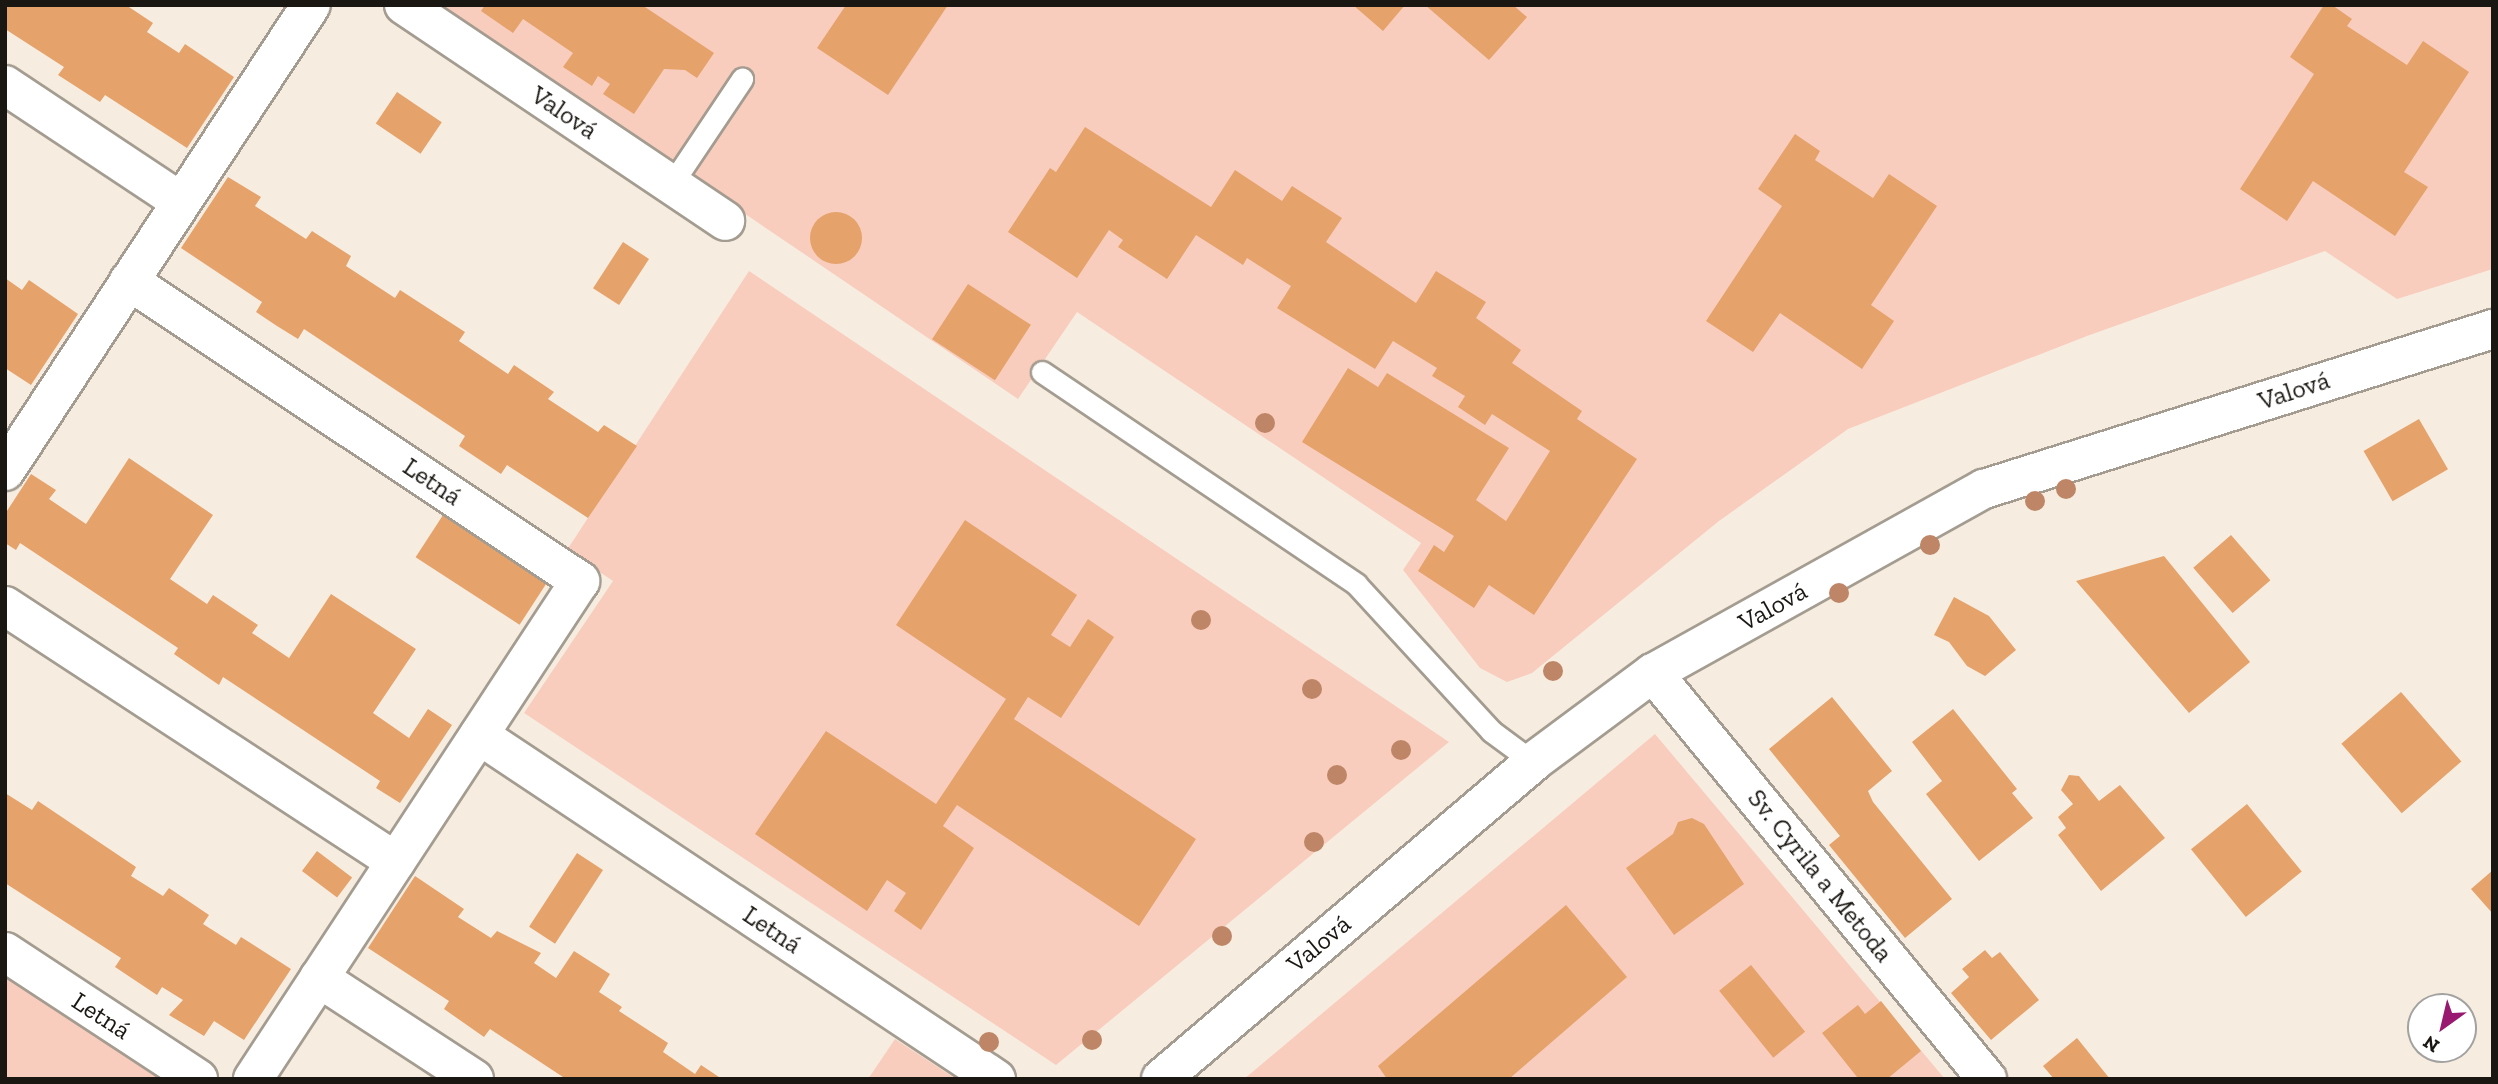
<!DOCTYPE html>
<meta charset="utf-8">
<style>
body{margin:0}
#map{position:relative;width:2498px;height:1084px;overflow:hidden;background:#f6ede0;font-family:"Zilla Slab",serif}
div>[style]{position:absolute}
.green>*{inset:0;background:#f9cdbd}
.building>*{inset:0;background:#e5a26b;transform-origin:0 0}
.round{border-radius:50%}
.roads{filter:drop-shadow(2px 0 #a49c90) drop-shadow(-2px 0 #a49c90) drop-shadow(0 2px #a49c90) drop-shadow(0 -2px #a49c90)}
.lane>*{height:21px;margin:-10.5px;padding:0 10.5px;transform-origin:10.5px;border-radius:10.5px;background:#fff}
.street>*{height:38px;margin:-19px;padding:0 19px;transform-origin:19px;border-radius:19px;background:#fff}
.trees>*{width:20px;height:20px;margin:-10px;border-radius:50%;background:#be8666}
span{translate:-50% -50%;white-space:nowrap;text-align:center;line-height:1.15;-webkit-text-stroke:7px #fff;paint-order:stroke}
.street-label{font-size:26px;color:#1a1712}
.frame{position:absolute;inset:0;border:7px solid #1a1712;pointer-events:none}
.north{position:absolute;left:2407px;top:993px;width:70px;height:70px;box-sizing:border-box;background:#fff;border:2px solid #a3a2a0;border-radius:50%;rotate:214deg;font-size:19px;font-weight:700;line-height:28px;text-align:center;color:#1a1712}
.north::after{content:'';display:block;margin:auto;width:24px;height:32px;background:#991970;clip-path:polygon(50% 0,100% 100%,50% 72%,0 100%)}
</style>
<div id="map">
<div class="green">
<div style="clip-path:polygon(437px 5px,2493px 5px,2493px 269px,2397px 299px,2325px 251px,2087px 336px,1848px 429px,1719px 521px,1532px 673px,1507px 682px,1480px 668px,1403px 570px,1421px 543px,1077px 312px,1018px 399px)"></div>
<div style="clip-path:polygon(749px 271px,1449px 742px,1056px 1065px,524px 713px,613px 581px,567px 550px)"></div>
<div style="clip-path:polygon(1655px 734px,1945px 1079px,1244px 1079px)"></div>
<div style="clip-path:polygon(5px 973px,166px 1079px,5px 1079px)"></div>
<div style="clip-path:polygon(895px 1039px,956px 1079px,868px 1079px)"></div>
</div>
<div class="building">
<div style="clip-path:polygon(5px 5px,126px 5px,153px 23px,147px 32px,179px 53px,185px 44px,234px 77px,187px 148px,105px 95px,100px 102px,58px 75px,64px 67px,5px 29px)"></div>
<div style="clip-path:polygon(485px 5px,642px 5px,714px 53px,697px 78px,685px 70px,664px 69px,634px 114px,603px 94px,610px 84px,598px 76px,592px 86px,563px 67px,573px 53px,523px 19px,513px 33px,481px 11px)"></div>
<div style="clip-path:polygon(846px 5px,948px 5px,888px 95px,817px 48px)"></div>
<div style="clip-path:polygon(1353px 5px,1405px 5px,1383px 31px)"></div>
<div style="clip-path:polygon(1425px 5px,1513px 5px,1527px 17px,1489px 60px)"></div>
<div style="clip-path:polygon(2324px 5px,2332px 5px,2352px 19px,2347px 26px,2407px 65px,2423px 41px,2469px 72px,2404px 172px,2428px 187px,2395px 236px,2313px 181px,2287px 221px,2240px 189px,2314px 74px,2290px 57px)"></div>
<div style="left:397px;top:92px;width:54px;height:38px;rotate:34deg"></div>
<div style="clip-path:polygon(1085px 127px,1211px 207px,1235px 170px,1282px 201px,1292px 186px,1342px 218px,1326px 242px,1416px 303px,1436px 271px,1486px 302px,1476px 318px,1521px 350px,1512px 363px,1582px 411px,1577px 419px,1637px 459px,1534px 615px,1489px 585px,1474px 608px,1418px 571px,1434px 545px,1444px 552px,1454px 536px,1302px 442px,1348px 368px,1378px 387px,1387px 373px,1509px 448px,1476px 500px,1506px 521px,1550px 451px,1492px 414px,1485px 425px,1458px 407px,1465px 396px,1432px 376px,1437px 368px,1393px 341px,1375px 369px,1277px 308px,1291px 286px,1247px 258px,1243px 265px,1196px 235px,1167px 279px,1118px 247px,1123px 240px,1109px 230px,1077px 278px,1008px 232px,1050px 168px,1056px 172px)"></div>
<div style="clip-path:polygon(1795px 134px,1820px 151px,1815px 160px,1873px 198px,1889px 174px,1937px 206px,1871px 305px,1894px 321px,1862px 369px,1780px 313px,1753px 352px,1706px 321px,1782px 206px,1758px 189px)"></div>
<div style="clip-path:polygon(228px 177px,261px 197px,255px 206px,306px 239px,312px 231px,351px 256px,346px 266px,395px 298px,400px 290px,465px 332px,459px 341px,508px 374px,514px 365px,554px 392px,548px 399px,598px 432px,604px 425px,637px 446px,588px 518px,507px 465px,501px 474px,459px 446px,465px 436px,304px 329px,298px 339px,277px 326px,256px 312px,262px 302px,181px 248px)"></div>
<div class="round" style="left:810px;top:212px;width:52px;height:52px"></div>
<div style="left:623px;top:242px;width:31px;height:55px;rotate:33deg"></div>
<div style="clip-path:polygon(5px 278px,22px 290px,29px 280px,78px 314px,31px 385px,5px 368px)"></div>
<div style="left:968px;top:284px;width:75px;height:66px;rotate:33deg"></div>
<div style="left:2419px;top:419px;width:58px;height:64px;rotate:60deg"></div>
<div style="clip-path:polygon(129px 458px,213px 515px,170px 579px,207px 604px,213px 595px,258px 625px,252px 633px,289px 658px,331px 594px,416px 649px,373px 713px,409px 738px,428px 709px,452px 725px,400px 803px,376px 788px,380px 781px,223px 677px,219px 685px,174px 654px,178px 648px,20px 543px,16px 550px,5px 543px,5px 514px,31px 474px,56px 490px,49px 499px,86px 524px)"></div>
<div style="left:445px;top:512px;width:124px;height:54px;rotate:33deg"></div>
<div style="clip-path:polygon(965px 520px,1077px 595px,1051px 635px,1070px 647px,1088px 619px,1114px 637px,1061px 718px,1028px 697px,1014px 719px,1196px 839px,1139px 926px,957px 805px,943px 826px,974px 848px,921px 930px,894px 911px,906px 893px,887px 880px,867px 911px,755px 834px,826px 731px,936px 804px,1006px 699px,896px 625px)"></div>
<div style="left:2231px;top:535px;width:60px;height:50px;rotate:49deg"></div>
<div style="clip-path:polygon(2164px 556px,2250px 662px,2189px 713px,2076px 581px)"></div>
<div style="clip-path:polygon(1954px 597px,1989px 616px,2016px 650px,1985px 676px,1967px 666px,1949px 642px,1934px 635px)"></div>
<div style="left:2401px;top:692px;width:92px;height:79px;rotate:49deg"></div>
<div style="clip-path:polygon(1832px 697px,1892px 771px,1868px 791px,1873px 802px,1952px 899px,1905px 938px,1829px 845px,1840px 836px,1769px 749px)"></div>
<div style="clip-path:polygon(1953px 709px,2017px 789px,2012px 793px,2033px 818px,1979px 861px,1926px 794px,1942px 781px,1912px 742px)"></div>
<div style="clip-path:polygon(2069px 775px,2079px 776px,2099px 801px,2120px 785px,2165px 838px,2101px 891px,2058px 835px,2066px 828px,2058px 817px,2073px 804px,2061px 790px)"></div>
<div style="clip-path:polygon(5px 793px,32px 810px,38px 801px,136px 867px,131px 876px,163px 896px,169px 888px,209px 915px,203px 924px,236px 945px,241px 937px,291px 969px,244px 1040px,214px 1021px,204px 1036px,169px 1015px,183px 1000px,162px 987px,157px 995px,115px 967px,121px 958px,5px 883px)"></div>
<div style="left:2247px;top:804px;width:87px;height:72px;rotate:51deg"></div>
<div style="clip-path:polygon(1692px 818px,1704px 824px,1744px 884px,1674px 935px,1626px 868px,1673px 834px,1678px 822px)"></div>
<div style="left:317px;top:851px;width:44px;height:25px;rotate:37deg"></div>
<div style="left:577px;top:853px;width:31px;height:88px;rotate:33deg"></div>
<div style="clip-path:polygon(2493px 870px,2493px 914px,2471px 889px)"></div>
<div style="clip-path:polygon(415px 876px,464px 909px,458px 917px,491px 938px,497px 931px,541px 953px,534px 963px,556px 978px,574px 951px,610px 974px,599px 992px,622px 1007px,619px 1011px,668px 1043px,663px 1052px,695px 1074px,701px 1065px,722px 1079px,566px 1079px,490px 1029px,484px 1037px,444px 1009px,449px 1001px,368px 948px)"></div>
<div style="clip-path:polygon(1566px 905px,1627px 977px,1509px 1079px,1387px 1079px,1378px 1066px)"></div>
<div style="clip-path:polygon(1985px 950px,1992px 958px,2000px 952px,2039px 1000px,1991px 1040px,1951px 993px,1969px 977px,1962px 969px)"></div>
<div style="left:1751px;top:965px;width:86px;height:41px;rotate:51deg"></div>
<div style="clip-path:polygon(1881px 1001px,1921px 1051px,1887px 1079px,1855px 1079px,1857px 1077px,1822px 1033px,1858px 1005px,1865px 1014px)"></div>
<div style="clip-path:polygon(2077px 1038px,2110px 1079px,2054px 1079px,2043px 1066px)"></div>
</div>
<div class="roads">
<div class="lane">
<div style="left:671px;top:185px;width:128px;rotate:-56.2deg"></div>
<div style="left:1042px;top:372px;width:379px;rotate:34deg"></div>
<div style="left:1356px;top:584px;width:200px;rotate:47.4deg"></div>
<div style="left:1491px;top:731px;width:52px;rotate:36.4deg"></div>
</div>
<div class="street">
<div style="left:404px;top:5px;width:387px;rotate:33.9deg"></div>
<div style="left:5px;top:85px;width:211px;rotate:33.6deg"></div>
<div style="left:129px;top:281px;width:542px;rotate:33.63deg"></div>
<div style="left:580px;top:581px;width:596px;rotate:123.29deg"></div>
<div style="left:5px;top:471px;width:557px;rotate:-56.71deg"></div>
<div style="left:5px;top:606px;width:467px;rotate:33.2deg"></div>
<div style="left:1653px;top:673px;width:526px;rotate:50.56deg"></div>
<div style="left:479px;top:735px;width:621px;rotate:33.64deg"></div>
<div style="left:5px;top:952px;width:231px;rotate:33.3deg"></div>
<div style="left:319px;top:978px;width:185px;rotate:33.1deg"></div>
<div style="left:1161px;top:1079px;width:489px;rotate:-40.4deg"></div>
<div style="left:1533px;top:762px;width:149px;rotate:-36.6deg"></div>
<div style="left:1653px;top:673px;width:379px;rotate:-29.1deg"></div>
<div style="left:1984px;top:489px;width:534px;rotate:-17.45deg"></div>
</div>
</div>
<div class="trees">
<div style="left:1265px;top:423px"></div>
<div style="left:2066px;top:489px"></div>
<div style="left:2035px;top:501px"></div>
<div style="left:1930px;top:545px"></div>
<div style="left:1839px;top:593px"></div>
<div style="left:1201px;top:620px"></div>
<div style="left:1553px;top:671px"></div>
<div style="left:1312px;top:689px"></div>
<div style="left:1401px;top:750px"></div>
<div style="left:1337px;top:775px"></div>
<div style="left:1314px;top:842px"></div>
<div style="left:1222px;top:936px"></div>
<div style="left:1092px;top:1040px"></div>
<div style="left:989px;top:1042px"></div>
</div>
<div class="street-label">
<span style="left:564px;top:113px;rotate:34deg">Valová</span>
<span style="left:2294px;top:391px;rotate:-18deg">Valová</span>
<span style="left:432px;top:482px;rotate:34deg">Letná</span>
<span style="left:1773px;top:607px;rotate:-29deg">Valová</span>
<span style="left:1820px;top:876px;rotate:51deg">Sv. Cyrila a Metoda</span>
<span style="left:772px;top:930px;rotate:34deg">Letná</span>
<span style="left:1319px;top:944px;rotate:-40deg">Valová</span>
<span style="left:101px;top:1016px;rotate:33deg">Letná</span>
</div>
<div class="frame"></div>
<div class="north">N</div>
</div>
